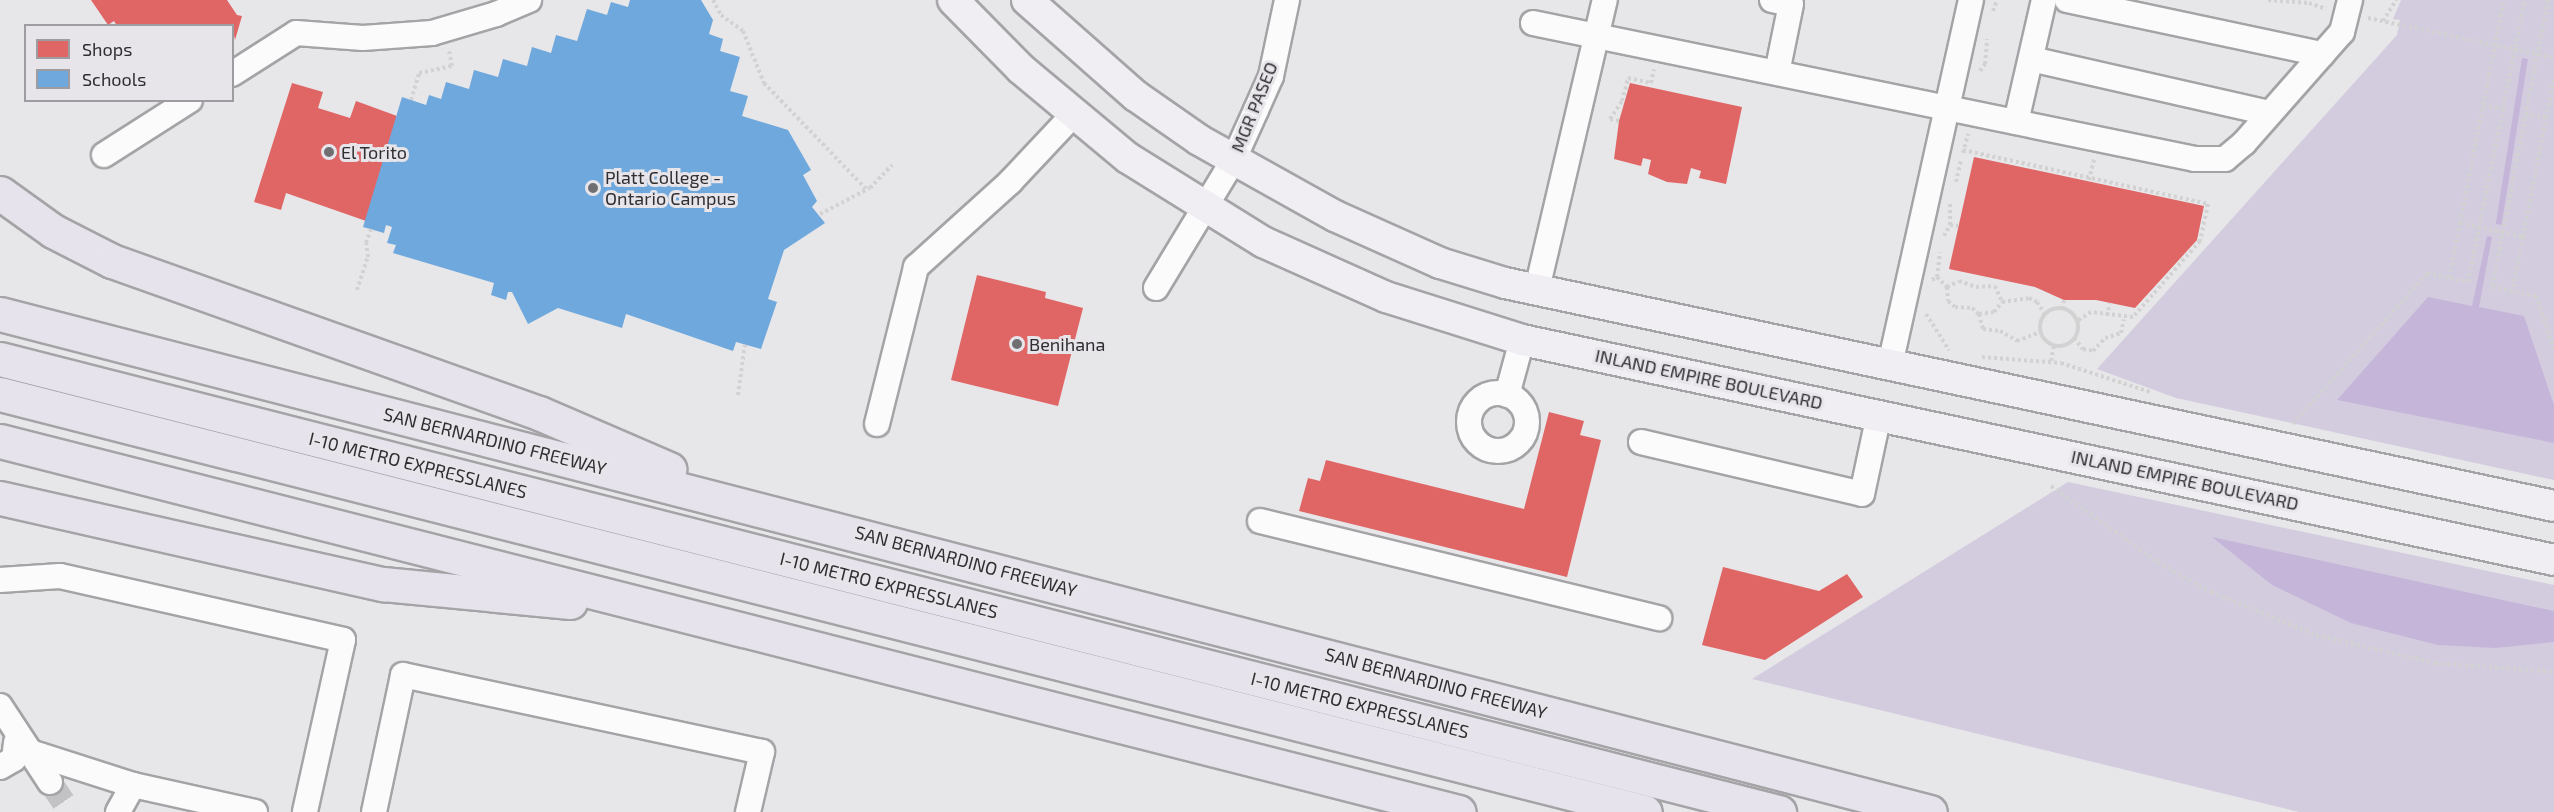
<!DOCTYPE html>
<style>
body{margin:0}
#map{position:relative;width:2554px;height:812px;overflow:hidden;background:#e7e6e9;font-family:"Exo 2",sans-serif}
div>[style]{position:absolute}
.green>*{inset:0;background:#d3ccdf}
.water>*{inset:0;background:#c5b6d9;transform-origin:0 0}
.shops>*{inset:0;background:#e06666}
.schools>*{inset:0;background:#6fa8dc}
.minor-tunnel>*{height:24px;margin-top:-12px;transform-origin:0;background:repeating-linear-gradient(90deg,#c2c1c4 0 24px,transparent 0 36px)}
.path>*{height:4px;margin-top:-2px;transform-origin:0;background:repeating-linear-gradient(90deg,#d2d2d2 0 3px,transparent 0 6px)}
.path>.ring{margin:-2px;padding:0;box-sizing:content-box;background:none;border:4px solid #d2d2d2;border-radius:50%}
.roads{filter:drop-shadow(2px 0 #a4a3a6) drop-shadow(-2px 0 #a4a3a6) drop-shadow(0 2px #a4a3a6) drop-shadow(0 -2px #a4a3a6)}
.minor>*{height:24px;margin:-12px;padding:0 12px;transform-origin:12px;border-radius:12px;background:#fbfbfc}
.minor>.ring{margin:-12px;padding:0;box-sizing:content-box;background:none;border:24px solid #fbfbfc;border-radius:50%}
.major>*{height:30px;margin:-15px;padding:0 15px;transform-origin:15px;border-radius:15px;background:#f0edf3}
.highway>*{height:33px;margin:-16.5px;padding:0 16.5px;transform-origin:16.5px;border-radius:16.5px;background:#e7e3ec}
.dots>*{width:16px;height:16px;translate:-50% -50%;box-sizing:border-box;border:3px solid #e7e5ea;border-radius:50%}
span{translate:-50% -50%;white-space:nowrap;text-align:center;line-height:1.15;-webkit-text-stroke:6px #e7e5ea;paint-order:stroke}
.street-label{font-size:18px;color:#2f2e30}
.poi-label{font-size:18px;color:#2f2e30}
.left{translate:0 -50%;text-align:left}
.legend{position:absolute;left:24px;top:24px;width:210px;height:78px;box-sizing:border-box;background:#e7e5ea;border:2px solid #9d9ca0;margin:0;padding:8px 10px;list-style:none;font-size:18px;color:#2f2e30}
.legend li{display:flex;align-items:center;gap:12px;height:30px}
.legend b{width:30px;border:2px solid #9d9ca0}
</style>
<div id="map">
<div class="green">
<div style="clip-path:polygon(2401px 0,2554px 0,2554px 480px,2176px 398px,2097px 369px,2397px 35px,2400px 20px,2393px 19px)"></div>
<div style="clip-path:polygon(2068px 482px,2554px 585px,2554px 812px,2299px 812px,1752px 679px)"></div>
</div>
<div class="water">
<div style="left:2522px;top:58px;width:6px;height:168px;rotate:9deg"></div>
<div style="clip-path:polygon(2487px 236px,2492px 237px,2479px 307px,2524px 316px,2554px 405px,2554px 443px,2337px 400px,2428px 297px,2472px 306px)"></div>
<div style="clip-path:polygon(2212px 537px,2554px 611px,2554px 642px,2495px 648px,2438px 645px,2351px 623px,2272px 585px)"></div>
</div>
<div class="shops">
<div style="clip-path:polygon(91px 0,227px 0,237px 15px,242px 16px,235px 40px,232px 26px,117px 26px,114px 21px,108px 25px)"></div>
<div style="clip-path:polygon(292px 83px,323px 92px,318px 108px,350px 118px,356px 101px,397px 116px,366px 221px,286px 193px,281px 210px,254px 202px)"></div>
<div style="clip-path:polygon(1630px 83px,1742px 107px,1726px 184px,1699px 178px,1701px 171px,1691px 168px,1687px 184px,1667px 182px,1648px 174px,1651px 160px,1643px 158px,1641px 166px,1614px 159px,1619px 121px)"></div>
<div style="clip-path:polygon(1974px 157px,2204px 206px,2197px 240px,2135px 308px,2096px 300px,2064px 300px,2035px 287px,1949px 269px)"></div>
<div style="clip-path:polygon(977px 275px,1046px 292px,1045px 298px,1083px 308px,1058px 406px,951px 380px)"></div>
<div style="clip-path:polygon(1549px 412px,1584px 421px,1580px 435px,1601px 440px,1567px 577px,1299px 511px,1308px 478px,1320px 481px,1326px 460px,1524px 509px)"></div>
<div style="clip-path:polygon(1723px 567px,1819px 591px,1847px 574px,1863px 597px,1765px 660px,1702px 645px)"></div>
</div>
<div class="schools">
<div style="clip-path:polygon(630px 0,701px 0,713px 20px,709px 34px,723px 39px,720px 51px,740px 57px,730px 91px,748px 96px,742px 116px,788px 130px,811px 170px,803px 175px,817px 201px,812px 207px,825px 223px,784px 250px,768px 299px,777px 302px,761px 349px,736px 342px,733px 351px,626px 314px,622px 328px,558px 308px,528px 324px,512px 292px,508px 292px,506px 300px,491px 295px,494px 283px,393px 253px,396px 245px,387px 243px,392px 227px,386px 225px,384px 233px,363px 227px,402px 97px,426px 105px,429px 95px,441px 99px,446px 82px,469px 89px,474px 70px,498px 77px,503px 59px,527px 66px,532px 47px,551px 53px,556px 35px,577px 41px,587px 9px,607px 15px,611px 2px,628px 7px)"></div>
</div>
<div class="minor-tunnel">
<div style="left:50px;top:782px;width:36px;rotate:56deg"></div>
</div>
<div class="path">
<div style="left:713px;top:0;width:17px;rotate:62deg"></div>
<div style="left:721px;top:15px;width:27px;rotate:36deg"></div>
<div style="left:743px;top:31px;width:56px;rotate:68deg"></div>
<div style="left:764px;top:83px;width:149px;rotate:46.1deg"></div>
<div style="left:2268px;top:0;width:41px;rotate:4.2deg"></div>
<div style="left:2309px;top:3px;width:18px;rotate:19deg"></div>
<div style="left:2548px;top:0;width:292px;rotate:101deg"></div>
<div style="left:2492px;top:287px;width:45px;rotate:11.6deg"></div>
<div style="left:2536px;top:296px;width:56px;rotate:71.2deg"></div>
<div style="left:1993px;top:11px;width:12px;rotate:-70deg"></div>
<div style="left:2368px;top:18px;width:190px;rotate:12.1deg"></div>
<div style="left:2383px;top:21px;width:25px;rotate:-58deg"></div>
<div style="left:1980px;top:71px;width:9px;rotate:-54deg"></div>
<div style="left:1985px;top:64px;width:25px;rotate:-85deg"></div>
<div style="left:411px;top:100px;width:28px;rotate:-73deg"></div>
<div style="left:419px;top:73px;width:34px;rotate:-12deg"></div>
<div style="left:452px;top:66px;width:15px;rotate:-101deg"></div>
<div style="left:2483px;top:105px;width:107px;rotate:-78.7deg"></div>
<div style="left:2546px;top:118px;width:40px;rotate:-78deg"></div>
<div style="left:1619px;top:121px;width:9px;rotate:-167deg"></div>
<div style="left:1610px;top:119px;width:22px;rotate:-56deg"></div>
<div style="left:1622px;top:101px;width:24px;rotate:-75deg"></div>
<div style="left:1628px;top:78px;width:24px;rotate:12deg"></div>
<div style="left:1651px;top:83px;width:14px;rotate:-78deg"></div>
<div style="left:1963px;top:150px;width:251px;rotate:12.4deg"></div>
<div style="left:2208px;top:204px;width:38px;rotate:102deg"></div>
<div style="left:2200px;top:241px;width:101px;rotate:131.4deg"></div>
<div style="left:2133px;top:317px;width:42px;rotate:-173.2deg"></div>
<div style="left:2091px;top:312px;width:17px;rotate:147deg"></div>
<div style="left:1963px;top:153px;width:20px;rotate:-75deg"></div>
<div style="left:2089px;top:180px;width:21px;rotate:-76deg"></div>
<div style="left:1956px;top:182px;width:23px;rotate:-77deg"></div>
<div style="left:820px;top:214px;width:56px;rotate:-27.5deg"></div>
<div style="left:870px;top:188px;width:32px;rotate:-46deg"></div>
<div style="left:2460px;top:223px;width:120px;rotate:-79deg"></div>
<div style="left:2483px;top:105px;width:20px;rotate:11deg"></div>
<div style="left:1950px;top:225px;width:8px;rotate:7deg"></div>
<div style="left:1944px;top:236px;width:13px;rotate:-61deg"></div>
<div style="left:1950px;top:225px;width:22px;rotate:-90deg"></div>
<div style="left:2523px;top:237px;width:121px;rotate:-79.1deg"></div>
<div style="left:2546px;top:118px;width:20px;rotate:-169deg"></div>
<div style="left:1937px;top:277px;width:14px;rotate:45deg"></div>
<div style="left:1947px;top:287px;width:14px;rotate:86deg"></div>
<div style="left:1948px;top:301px;width:9px;rotate:41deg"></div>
<div style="left:1955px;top:307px;width:17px;rotate:3deg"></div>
<div style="left:1972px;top:308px;width:9px;rotate:41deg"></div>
<div style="left:1979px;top:314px;width:16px;rotate:75deg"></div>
<div style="left:1983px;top:329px;width:17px;rotate:7deg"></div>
<div style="left:2000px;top:331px;width:20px;rotate:30deg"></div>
<div style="left:2017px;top:341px;width:26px;rotate:-21deg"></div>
<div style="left:2449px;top:278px;width:56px;rotate:-78.7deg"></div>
<div style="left:2460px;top:223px;width:65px;rotate:12.5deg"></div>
<div style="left:2523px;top:237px;width:55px;rotate:101.5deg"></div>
<div style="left:1932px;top:280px;width:6px;rotate:-31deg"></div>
<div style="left:1937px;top:277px;width:25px;rotate:-83deg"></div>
<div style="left:1947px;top:287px;width:13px;rotate:-27deg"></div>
<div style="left:1959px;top:281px;width:18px;rotate:19deg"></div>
<div style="left:1976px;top:287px;width:19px;rotate:-3deg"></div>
<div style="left:1995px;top:286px;width:17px;rotate:66deg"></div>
<div style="left:2002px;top:302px;width:27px;rotate:-8deg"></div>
<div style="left:2029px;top:298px;width:9px;rotate:27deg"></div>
<div style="left:2037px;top:302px;width:15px;rotate:58deg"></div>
<div style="left:357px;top:290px;width:35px;rotate:-72deg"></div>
<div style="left:368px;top:257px;width:14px;rotate:-98deg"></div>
<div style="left:366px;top:243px;width:15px;rotate:-70deg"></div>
<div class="ring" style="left:2040px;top:308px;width:34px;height:34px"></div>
<div style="left:2062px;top:309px;width:9px;rotate:-77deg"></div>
<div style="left:1926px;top:314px;width:43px;rotate:57.4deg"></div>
<div style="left:1979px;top:314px;width:15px;rotate:-8deg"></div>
<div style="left:1994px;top:312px;width:13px;rotate:-51deg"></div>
<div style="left:2107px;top:316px;width:13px;rotate:-77deg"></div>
<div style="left:2074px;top:338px;width:14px;rotate:51deg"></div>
<div style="left:2083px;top:349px;width:10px;rotate:11deg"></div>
<div style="left:2093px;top:351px;width:18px;rotate:-47deg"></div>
<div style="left:2105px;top:338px;width:17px;rotate:-17deg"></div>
<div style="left:2121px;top:333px;width:14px;rotate:-78deg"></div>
<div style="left:1982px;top:357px;width:79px;rotate:4.3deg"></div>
<div style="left:2061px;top:363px;width:94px;rotate:18deg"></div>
<div style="left:2051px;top:361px;width:16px;rotate:-79deg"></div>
<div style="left:738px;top:395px;width:51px;rotate:-82.2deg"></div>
<div style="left:2293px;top:424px;width:202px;rotate:-48.4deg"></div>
<div style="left:2427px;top:273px;width:42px;rotate:12.4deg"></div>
<div style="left:2468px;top:282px;width:288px;rotate:-78.6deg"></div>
<div style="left:2051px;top:486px;width:130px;rotate:35.6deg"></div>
<div style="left:2157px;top:562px;width:62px;rotate:29.1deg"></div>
<div style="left:2211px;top:592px;width:113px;rotate:22.3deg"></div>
<div style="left:2316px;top:635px;width:122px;rotate:13.2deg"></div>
<div style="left:2435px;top:663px;width:119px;rotate:4.3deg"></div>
</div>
<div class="roads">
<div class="minor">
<div style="left:1772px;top:0;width:19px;rotate:12deg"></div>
<div style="left:1791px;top:4px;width:70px;rotate:101.5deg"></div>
<div style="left:2067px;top:0;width:261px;rotate:12deg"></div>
<div style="left:1533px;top:23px;width:676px;rotate:11.61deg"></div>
<div style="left:2195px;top:159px;width:30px"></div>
<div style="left:2225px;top:159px;width:25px;rotate:-40deg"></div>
<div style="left:2244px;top:143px;width:148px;rotate:-48.6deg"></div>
<div style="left:2342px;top:32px;width:33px;rotate:-76deg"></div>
<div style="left:2031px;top:59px;width:244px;rotate:12.8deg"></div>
<div style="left:232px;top:74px;width:76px;rotate:-32.6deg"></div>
<div style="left:296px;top:33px;width:67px;rotate:4.3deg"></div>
<div style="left:363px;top:38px;width:69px;rotate:-4.1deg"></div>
<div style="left:432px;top:33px;width:67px;rotate:-16.5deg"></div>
<div style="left:496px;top:14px;width:36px;rotate:-23deg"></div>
<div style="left:2016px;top:122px;width:125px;rotate:-77.1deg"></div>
<div style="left:104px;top:155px;width:102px;rotate:-32.6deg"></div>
<div style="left:1156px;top:288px;width:149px;rotate:-58.8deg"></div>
<div style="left:1233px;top:161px;width:56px;rotate:-65.7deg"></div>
<div style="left:1256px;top:110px;width:37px;rotate:-66deg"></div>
<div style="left:1271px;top:76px;width:78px;rotate:-78.1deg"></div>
<div style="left:1537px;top:289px;width:297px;rotate:-76.8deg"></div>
<div style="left:1890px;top:365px;width:374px;rotate:-77.5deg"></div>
<div class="ring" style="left:1469px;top:393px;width:34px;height:34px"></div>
<div style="left:1507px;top:395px;width:57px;rotate:-74.7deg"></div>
<div style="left:877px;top:424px;width:162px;rotate:-76deg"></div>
<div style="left:916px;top:267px;width:127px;rotate:-42.1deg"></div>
<div style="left:1010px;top:182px;width:92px;rotate:-46.8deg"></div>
<div style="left:1641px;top:442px;width:227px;rotate:13.2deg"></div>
<div style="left:1862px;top:494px;width:81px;rotate:-77.9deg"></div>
<div style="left:1260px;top:521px;width:411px;rotate:13.7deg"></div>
<div style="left:0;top:580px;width:60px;rotate:-3.8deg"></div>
<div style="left:60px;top:576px;width:290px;rotate:12.7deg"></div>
<div style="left:343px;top:640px;width:176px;rotate:102.5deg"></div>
<div style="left:0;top:706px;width:91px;rotate:56.7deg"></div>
<div style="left:30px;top:752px;width:108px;rotate:17.8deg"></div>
<div style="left:133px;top:785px;width:125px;rotate:12.5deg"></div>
<div style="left:0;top:767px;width:16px;rotate:-30deg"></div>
<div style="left:14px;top:759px;width:17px;rotate:-83deg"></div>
<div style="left:118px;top:812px;width:31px;rotate:-61deg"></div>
<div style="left:374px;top:812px;width:140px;rotate:-78deg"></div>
<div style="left:403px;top:675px;width:367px;rotate:12.1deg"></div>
<div style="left:762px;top:752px;width:62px;rotate:103.1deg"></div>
</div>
<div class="major">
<div style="left:953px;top:0;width:97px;rotate:45.4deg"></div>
<div style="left:1021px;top:69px;width:139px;rotate:39.8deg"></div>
<div style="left:1128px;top:158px;width:159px;rotate:31.9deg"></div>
<div style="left:1263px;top:242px;width:135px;rotate:24.1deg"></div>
<div style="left:1386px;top:297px;width:143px;rotate:17.5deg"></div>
<div style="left:1522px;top:340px;width:1055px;rotate:12.03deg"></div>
<div style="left:1027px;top:0;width:145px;rotate:41.4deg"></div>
<div style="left:1136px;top:96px;width:77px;rotate:34.9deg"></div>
<div style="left:1199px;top:140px;width:156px;rotate:29.2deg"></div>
<div style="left:1335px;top:216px;width:115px;rotate:24.1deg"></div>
<div style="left:1440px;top:263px;width:68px;rotate:17.1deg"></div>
<div style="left:1505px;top:283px;width:1072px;rotate:12deg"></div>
</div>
<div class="highway">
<div style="left:0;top:193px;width:65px;rotate:35.6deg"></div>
<div style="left:53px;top:231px;width:66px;rotate:27deg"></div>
<div style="left:112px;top:261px;width:453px;rotate:19.6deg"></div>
<div style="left:539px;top:413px;width:142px;rotate:23.3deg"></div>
<div style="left:0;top:314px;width:1993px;rotate:14.47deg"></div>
<div style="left:0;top:359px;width:1836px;rotate:14.29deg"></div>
<div style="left:0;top:394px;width:1697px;rotate:14.26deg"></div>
<div style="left:0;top:441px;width:1505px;rotate:14.27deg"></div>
<div style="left:0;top:498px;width:393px;rotate:12.7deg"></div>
<div style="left:383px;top:584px;width:188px;rotate:5.5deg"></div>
</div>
</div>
<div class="dots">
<div style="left:329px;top:152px;background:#6f6e71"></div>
<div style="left:593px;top:188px;background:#6f6e71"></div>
<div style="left:1017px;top:344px;background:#6f6e71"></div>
</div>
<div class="street-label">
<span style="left:1254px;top:107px;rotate:-68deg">MGR PASEO</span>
<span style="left:1709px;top:379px;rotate:12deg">INLAND EMPIRE BOULEVARD</span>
<span style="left:495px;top:441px;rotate:14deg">SAN BERNARDINO FREEWAY</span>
<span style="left:418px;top:465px;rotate:14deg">I-10 METRO EXPRESSLANES</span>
<span style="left:2185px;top:480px;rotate:12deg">INLAND EMPIRE BOULEVARD</span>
<span style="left:966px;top:561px;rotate:15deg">SAN BERNARDINO FREEWAY</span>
<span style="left:889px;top:585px;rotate:14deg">I-10 METRO EXPRESSLANES</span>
<span style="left:1436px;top:683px;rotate:15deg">SAN BERNARDINO FREEWAY</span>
<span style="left:1360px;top:705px;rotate:14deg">I-10 METRO EXPRESSLANES</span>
</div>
<div class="poi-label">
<span class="left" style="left:341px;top:152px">El Torito</span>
<span class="left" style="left:605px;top:188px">Platt College -<br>Ontario Campus</span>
<span class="left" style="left:1029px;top:344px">Benihana</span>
</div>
<ul class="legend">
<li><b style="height:16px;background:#e06666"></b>Shops</li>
<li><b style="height:16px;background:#6fa8dc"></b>Schools</li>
</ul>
</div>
